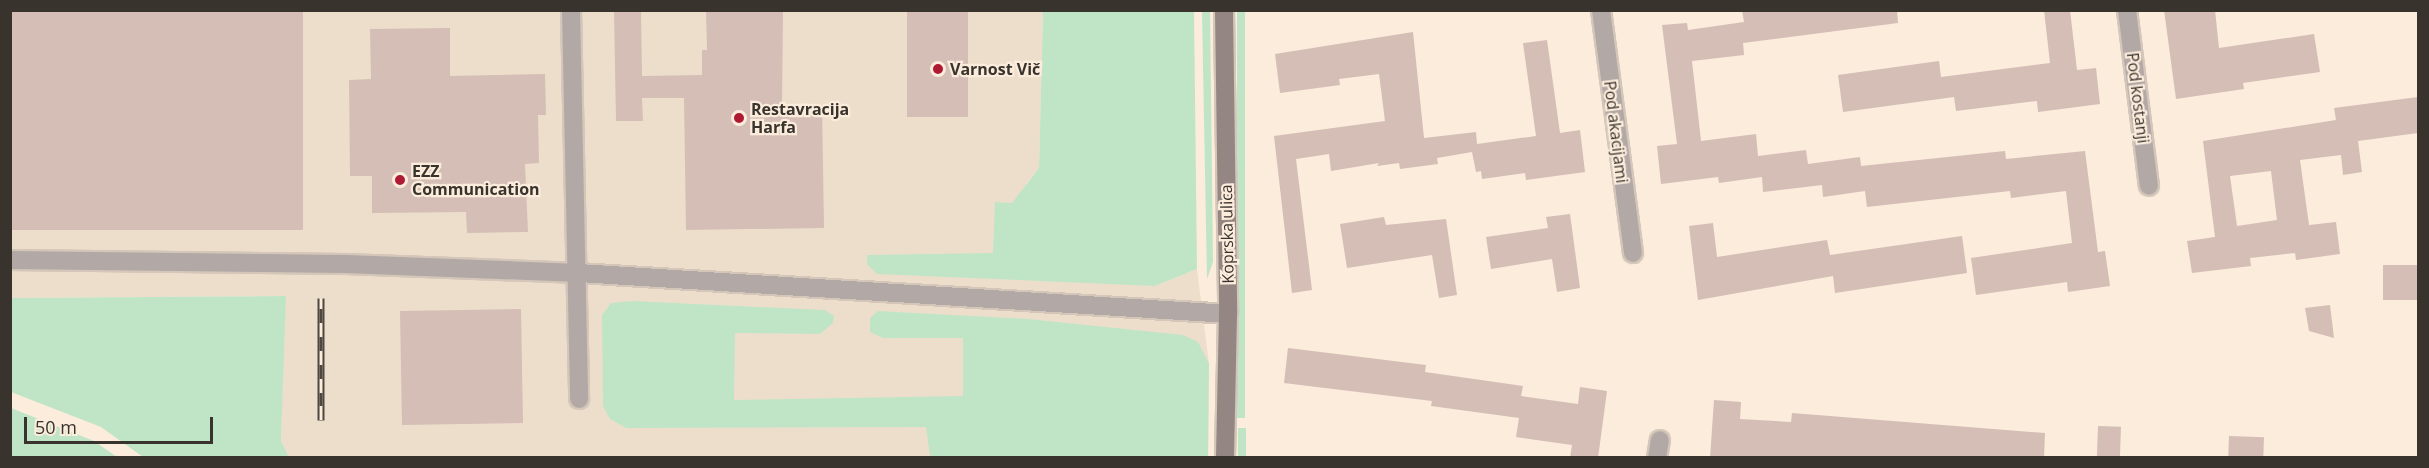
<!DOCTYPE html>
<meta charset="utf-8">
<style>
body{margin:0}
#map{position:relative;width:2429px;height:468px;overflow:hidden;background:#fbecdc;font-family:"Open Sans",sans-serif}
div>[style]{position:absolute}
.commercial>*{inset:0;background:#eddecc}
.green>*{inset:0;background:#c0e5c6;transform-origin:0 0}
.building>*{inset:0;background:#d4beb6;transform-origin:0 0}
.roads{filter:drop-shadow(2px 0 #d4c7b9) drop-shadow(-2px 0 #d4c7b9) drop-shadow(0 2px #d4c7b9) drop-shadow(0 -2px #d4c7b9)}
.street>*{height:18px;margin:-9px;padding:0 9px;transform-origin:9px;border-radius:9px;background:#b2a8a5}
.secondary>*{height:18px;margin:-9px;padding:0 9px;transform-origin:9px;border-radius:9px;background:#948682}
.rail>*{height:7px;margin-top:-3.5px;transform-origin:0;background:repeating-linear-gradient(90deg,#fbecdc 0 14px,#4f4841 0 28px);box-sizing:border-box;border-block:2px solid #4f4841}
.dots>*{width:16px;height:16px;translate:-50% -50%;box-sizing:border-box;border:3px solid #fbecdc;border-radius:50%}
span{translate:-50% -50%;white-space:nowrap;text-align:center;line-height:1.15;-webkit-text-stroke:4.5px #fbecdc;paint-order:stroke}
.poi-label{font-size:16px;color:#39332d;font-weight:700}
.left{translate:0 -50%;text-align:left}
.street-label{font-size:16px;color:#39332d}
.frame{position:absolute;inset:0;border:12px solid #39332d;pointer-events:none}
.scale{position:absolute;left:24px;top:417px;width:189px;height:27px;box-sizing:border-box;border:3px solid #39332d;border-top:0;padding-left:8px;font-size:18px;line-height:21px;white-space:nowrap;color:#39332d;-webkit-text-stroke:4px #fbecdc;paint-order:stroke}
</style>
<div id="map">
<div class="commercial">
<div style="clip-path:polygon(10px 11px,1043px 11px,1039px 168px,1026px 184px,1155px 286px,1197px 269px,1209px 364px,1208px 457px,289px 457px,281px 441px,285px 296px,11px 298px)"></div>
</div>
<div class="green">
<div style="clip-path:polygon(1043px 11px,1194px 11px,1197px 269px,1155px 286px,877px 274px,867px 264px,867px 255px,993px 253px,995px 202px,1012px 203px,1039px 168px)"></div>
<div style="clip-path:polygon(1202px 11px,1210px 11px,1213px 262px,1207px 279px)"></div>
<div style="left:1237px;top:11px;width:8px;height:407px"></div>
<div style="clip-path:polygon(286px 296px,281px 441px,289px 457px,143px 457px,101px 427px,11px 392px,11px 298px)"></div>
<div style="clip-path:polygon(633px 301px,825px 310px,834px 316px,833px 323px,820px 334px,735px 333px,734px 400px,963px 396px,963px 338px,883px 338px,870px 332px,870px 318px,878px 311px,1028px 319px,1183px 335px,1198px 342px,1209px 364px,1208px 457px,930px 456px,926px 427px,626px 428px,610px 419px,603px 406px,602px 315px,611px 303px)"></div>
<div style="clip-path:polygon(11px 408px,94px 441px,117px 457px,11px 457px)"></div>
<div style="left:1238px;top:428px;width:8px;height:29px"></div>
</div>
<div class="building">
<div style="left:10px;top:10px;width:293px;height:220px"></div>
<div style="clip-path:polygon(614px 10px,641px 10px,642px 76px,702px 75px,702px 50px,707px 50px,706px 10px,783px 10px,782px 106px,822px 105px,824px 228px,686px 230px,684px 98px,642px 98px,643px 121px,616px 121px)"></div>
<div style="left:907px;top:10px;width:61px;height:107px"></div>
<div style="clip-path:polygon(1742px 10px,1897px 10px,1898px 23px,1743px 43px,1744px 55px,1692px 61px,1701px 141px,1756px 134px,1758px 156px,1806px 150px,1808px 164px,1860px 157px,1861px 166px,2005px 151px,2006px 159px,2085px 151px,2098px 252px,2105px 251px,2110px 286px,2068px 292px,2067px 282px,1976px 295px,1971px 258px,2072px 243px,2066px 191px,2011px 198px,2010px 191px,1867px 207px,1865px 191px,1823px 197px,1822px 185px,1763px 192px,1762px 177px,1719px 183px,1718px 177px,1661px 184px,1657px 146px,1677px 144px,1662px 25px,1687px 23px,1688px 30px,1744px 22px)"></div>
<div style="clip-path:polygon(2044px 10px,2070px 10px,2077px 70px,2096px 68px,2100px 104px,2038px 112px,2037px 101px,1956px 111px,1954px 97px,1843px 112px,1838px 75px,1939px 61px,1941px 77px,2050px 63px)"></div>
<div style="clip-path:polygon(2164px 10px,2215px 10px,2219px 48px,2314px 34px,2320px 72px,2243px 83px,2244px 89px,2176px 99px)"></div>
<div style="clip-path:polygon(450px 28px,450px 76px,545px 74px,546px 115px,538px 115px,539px 163px,525px 164px,528px 232px,467px 233px,466px 212px,372px 213px,372px 176px,350px 176px,349px 80px,371px 79px,370px 29px)"></div>
<div style="clip-path:polygon(1413px 32px,1424px 138px,1476px 132px,1477px 144px,1536px 136px,1523px 43px,1547px 40px,1560px 133px,1580px 130px,1585px 172px,1526px 180px,1525px 173px,1482px 179px,1481px 171px,1476px 172px,1472px 152px,1437px 158px,1438px 164px,1400px 169px,1399px 163px,1377px 166px,1379px 163px,1331px 171px,1329px 154px,1296px 159px,1312px 290px,1292px 293px,1274px 136px,1385px 121px,1379px 74px,1339px 79px,1340px 85px,1280px 93px,1275px 54px)"></div>
<div style="clip-path:polygon(evenodd,2418px 97px,2418px 133px,2358px 141px,2362px 172px,2343px 175px,2341px 155px,2300px 160px,2309px 225px,2336px 222px,2340px 254px,2296px 260px,2295px 253px,2250px 258px,2251px 266px,2192px 273px,2187px 241px,2215px 237px,2203px 141px,2336px 120px,2334px 108px,2418px 97px,2271px 171px,2277px 220px,2237px 226px,2230px 176px,2271px 171px)"></div>
<div style="clip-path:polygon(1570px 214px,1580px 288px,1557px 292px,1552px 259px,1491px 269px,1486px 237px,1548px 228px,1546px 217px)"></div>
<div style="clip-path:polygon(1384px 217px,1386px 225px,1446px 219px,1457px 295px,1439px 298px,1432px 255px,1347px 268px,1340px 224px)"></div>
<div style="clip-path:polygon(1713px 223px,1717px 257px,1827px 240px,1830px 255px,1962px 236px,1967px 273px,1835px 293px,1833px 276px,1698px 300px,1689px 226px)"></div>
<div style="left:2418px;top:265px;width:35px;height:35px;rotate:90deg"></div>
<div style="clip-path:polygon(2330px 305px,2334px 338px,2309px 331px,2305px 308px)"></div>
<div style="left:521px;top:309px;width:114px;height:121px;rotate:89deg"></div>
<div style="clip-path:polygon(1288px 348px,1426px 365px,1425px 372px,1523px 386px,1521px 396px,1578px 404px,1580px 387px,1607px 391px,1598px 458px,1570px 458px,1572px 445px,1516px 437px,1519px 418px,1431px 406px,1432px 401px,1284px 383px)"></div>
<div style="clip-path:polygon(1714px 400px,1741px 402px,1740px 419px,1791px 422px,1792px 413px,2045px 433px,2044px 458px,1710px 458px)"></div>
<div style="left:2098px;top:426px;width:23px;height:32px;rotate:2deg"></div>
<div style="left:2229px;top:436px;width:35px;height:22px;rotate:2deg"></div>
</div>
<div class="roads">
<div class="street">
<div style="left:571px;top:10px;width:389px;rotate:88.8deg"></div>
<div style="left:1601px;top:10px;width:245px;rotate:82.5deg"></div>
<div style="left:2127px;top:10px;width:177px;rotate:82.9deg"></div>
<div style="left:10px;top:260px;width:336px;rotate:0.7deg"></div>
<div style="left:346px;top:264px;width:233px;rotate:2.2deg"></div>
<div style="left:579px;top:273px;width:650px;rotate:3.61deg"></div>
<div style="left:1657px;top:458px;width:18px;rotate:-81deg"></div>
</div>
<div class="secondary">
<div style="left:1224px;top:10px;width:304px;rotate:89.2deg"></div>
<div style="left:1228px;top:314px;width:144px;rotate:91.2deg"></div>
</div>
</div>
<div class="rail">
<div style="left:321px;top:420px;width:122px;rotate:-90deg"></div>
</div>
<div class="dots">
<div style="left:938px;top:69px;background:#ae1a33"></div>
<div style="left:739px;top:118px;background:#ae1a33"></div>
<div style="left:400px;top:180px;background:#ae1a33"></div>
</div>
<div class="poi-label">
<span class="left" style="left:950px;top:69px">Varnost Vič</span>
<span class="left" style="left:751px;top:118px">Restavracija<br>Harfa</span>
<span class="left" style="left:412px;top:180px">EZZ<br>Communication</span>
</div>
<div class="street-label">
<span style="left:2138px;top:98px;rotate:83deg">Pod kostanji</span>
<span style="left:1616px;top:132px;rotate:83deg">Pod akacijami</span>
<span style="left:1227px;top:234px;rotate:-91deg">Koprska ulica</span>
</div>
<div class="frame"></div>
<div class="scale">50 m</div>
</div>
